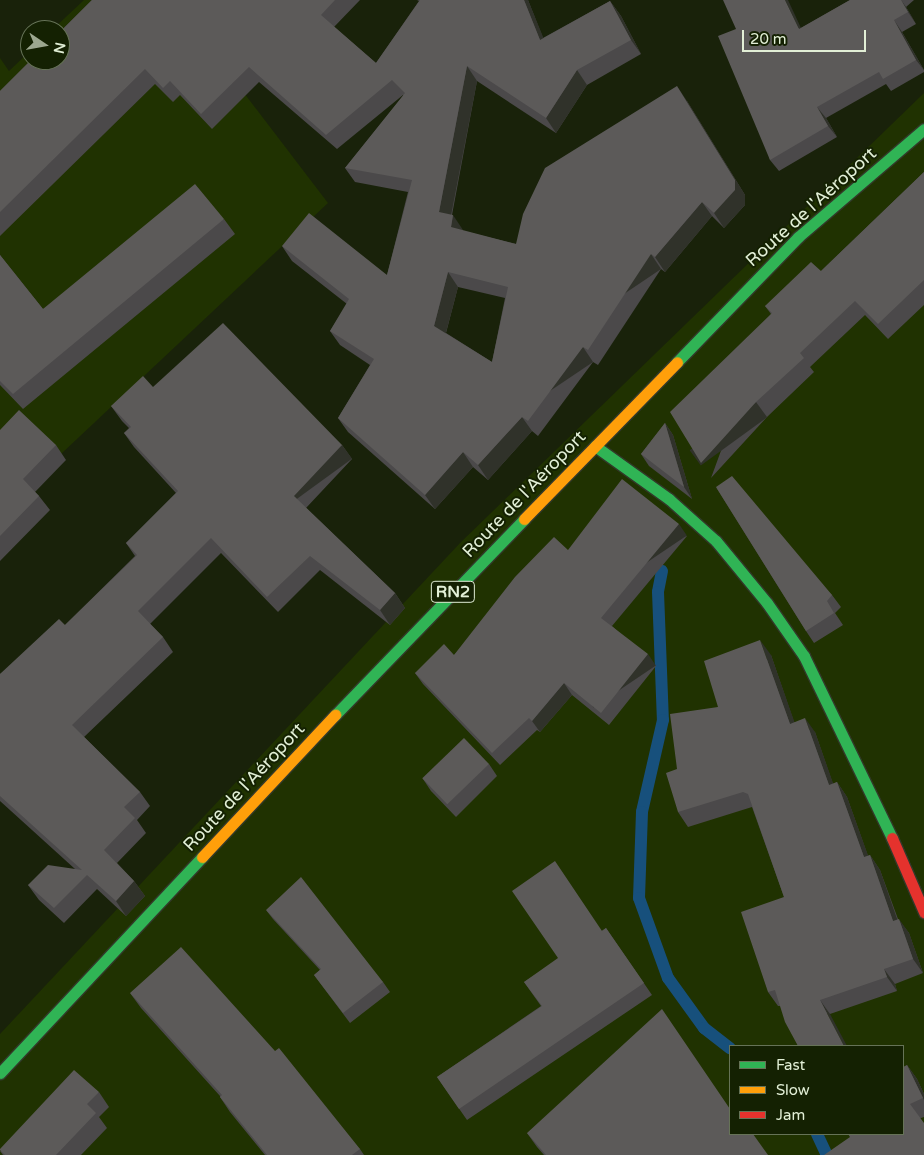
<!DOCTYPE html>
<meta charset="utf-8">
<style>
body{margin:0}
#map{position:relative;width:924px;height:1155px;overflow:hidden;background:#19220a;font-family:"Varela Round",sans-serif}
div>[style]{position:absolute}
.built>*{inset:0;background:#203201}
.stream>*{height:12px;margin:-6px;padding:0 6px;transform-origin:6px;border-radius:6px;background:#17507c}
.roads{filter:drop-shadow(1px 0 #323929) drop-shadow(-1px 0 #323929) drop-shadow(0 1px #323929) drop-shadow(0 -1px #323929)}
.fast>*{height:11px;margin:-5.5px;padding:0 5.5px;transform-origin:5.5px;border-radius:5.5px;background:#30b455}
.slow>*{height:11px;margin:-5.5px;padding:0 5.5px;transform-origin:5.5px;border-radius:5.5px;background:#ff9f0a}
.jam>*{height:11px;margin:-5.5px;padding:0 5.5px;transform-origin:5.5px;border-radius:5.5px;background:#e5322d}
.wall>*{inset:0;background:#4b494a}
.shaded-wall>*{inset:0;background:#30322a;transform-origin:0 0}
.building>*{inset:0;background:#5c5a59;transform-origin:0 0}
span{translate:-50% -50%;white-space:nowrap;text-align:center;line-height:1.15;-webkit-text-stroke:4px #142102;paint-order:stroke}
.shield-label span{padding:1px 4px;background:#142102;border:1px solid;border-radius:4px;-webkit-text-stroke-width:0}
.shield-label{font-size:16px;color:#e2efd6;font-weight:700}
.street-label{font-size:18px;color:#e2efd6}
.legend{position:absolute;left:729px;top:1045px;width:175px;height:90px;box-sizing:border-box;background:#142102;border:1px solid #667357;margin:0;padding:6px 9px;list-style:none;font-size:15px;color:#e2efd6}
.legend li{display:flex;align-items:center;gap:10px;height:25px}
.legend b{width:25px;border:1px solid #667357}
.north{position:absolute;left:20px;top:20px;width:50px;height:50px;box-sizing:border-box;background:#142102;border:1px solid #667357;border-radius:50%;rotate:102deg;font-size:14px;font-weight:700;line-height:20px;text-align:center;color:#e2efd6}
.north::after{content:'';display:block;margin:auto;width:18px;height:22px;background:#9ca78f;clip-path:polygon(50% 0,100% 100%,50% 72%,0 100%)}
.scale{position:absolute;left:742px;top:30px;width:124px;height:22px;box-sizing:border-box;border:2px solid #e2efd6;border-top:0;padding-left:6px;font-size:15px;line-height:18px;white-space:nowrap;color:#e2efd6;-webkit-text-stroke:4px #142102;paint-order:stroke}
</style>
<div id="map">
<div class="built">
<div style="clip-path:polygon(84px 0,173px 0,328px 203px,44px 470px,0 523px,0 58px,9px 71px,30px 51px,30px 60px,60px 60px,60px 30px,52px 30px)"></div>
<div style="clip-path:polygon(evenodd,924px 93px,924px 1155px,0 1155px,0 1034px,460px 543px,924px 93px,730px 1046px,903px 1046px,903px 1134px,730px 1134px,730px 1046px)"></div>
</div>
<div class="stream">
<div style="left:662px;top:571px;width:21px;rotate:101deg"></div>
<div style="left:658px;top:592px;width:128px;rotate:87.8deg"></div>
<div style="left:663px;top:720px;width:94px;rotate:102.9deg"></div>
<div style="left:642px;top:812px;width:86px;rotate:92deg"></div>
<div style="left:639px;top:898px;width:85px;rotate:70.1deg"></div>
<div style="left:668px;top:978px;width:62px;rotate:54.2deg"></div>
<div style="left:704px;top:1028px;width:33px;rotate:38deg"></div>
<div style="left:817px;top:1134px;width:23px;rotate:65deg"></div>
</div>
<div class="roads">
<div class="fast">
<div style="left:677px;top:362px;width:174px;rotate:-45.9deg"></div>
<div style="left:798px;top:237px;width:166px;rotate:-40.6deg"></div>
<div style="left:595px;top:446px;width:91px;rotate:35.6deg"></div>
<div style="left:669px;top:499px;width:63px;rotate:41.8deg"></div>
<div style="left:716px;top:541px;width:80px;rotate:50.6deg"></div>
<div style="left:767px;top:603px;width:65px;rotate:55.1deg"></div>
<div style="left:804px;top:656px;width:202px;rotate:64.2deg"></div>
<div style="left:335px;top:715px;width:272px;rotate:-46deg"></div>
<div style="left:0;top:1073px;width:296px;rotate:-46.9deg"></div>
</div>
<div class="slow">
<div style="left:524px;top:519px;width:219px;rotate:-45.7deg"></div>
<div style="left:202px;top:857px;width:195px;rotate:-46.9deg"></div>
</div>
<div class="jam">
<div style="left:892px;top:838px;width:81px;rotate:66.6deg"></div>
</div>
</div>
<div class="wall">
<div style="clip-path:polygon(evenodd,92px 0,360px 0,334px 27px,376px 63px,419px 1px,417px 0,528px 0,543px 38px,610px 1px,621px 16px,641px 54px,587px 85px,556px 133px,477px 81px,452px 215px,463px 231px,516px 244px,687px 101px,745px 195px,745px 205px,724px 228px,712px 216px,665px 272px,661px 269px,598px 365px,593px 362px,538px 436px,532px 431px,488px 480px,473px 467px,435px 509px,348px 432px,338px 418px,370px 365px,340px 345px,330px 331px,347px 304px,292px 261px,282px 246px,387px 275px,408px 192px,355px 182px,345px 168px,403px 96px,403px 95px,337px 149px,259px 82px,212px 129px,180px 95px,173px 102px,155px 84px,0 236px,0 91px,92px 0,458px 287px,505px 298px,492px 362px,446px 333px,458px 287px)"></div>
<div style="clip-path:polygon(850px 0,914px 0,906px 7px,916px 24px,902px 32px,924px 70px,924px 72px,891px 91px,886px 84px,826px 118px,837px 137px,779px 171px,770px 160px,736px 29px,801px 28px)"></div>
<div style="clip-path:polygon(924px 172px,924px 305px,888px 339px,865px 315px,810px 367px,814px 372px,767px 417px,711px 478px,771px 314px,765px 306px,821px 271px)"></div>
<div style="clip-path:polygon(224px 219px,235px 234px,23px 409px,0 385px,0 255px,43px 309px)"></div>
<div style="clip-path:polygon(153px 387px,342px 445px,352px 459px,306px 508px,395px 593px,405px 608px,390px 625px,320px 570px,278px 612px,221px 553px,150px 624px,163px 637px,173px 652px,84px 737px,140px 792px,150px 806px,137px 820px,146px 833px,117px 863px,134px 881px,145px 896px,126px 916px,97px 889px,64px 923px,39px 900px,28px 885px,75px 869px,0 801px,0 674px,65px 625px,135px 556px,126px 543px,176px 493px,134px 447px,124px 433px,129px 428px,122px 421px,111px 406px)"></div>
<div style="clip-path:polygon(665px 423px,673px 435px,692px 499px,649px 466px,641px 454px)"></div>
<div style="clip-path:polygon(0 430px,56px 445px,66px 460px,35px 492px,39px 496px,50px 510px,0 561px)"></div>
<div style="clip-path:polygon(716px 487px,832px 595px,841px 607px,835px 613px,843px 625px,814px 643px,806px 631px)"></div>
<div style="clip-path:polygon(687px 536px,612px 626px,656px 666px,609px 725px,572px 695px,540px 732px,537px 730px,500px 765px,423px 684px,415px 673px,454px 655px,568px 550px)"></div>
<div style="clip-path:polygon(771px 655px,794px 722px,815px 732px,833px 784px,837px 782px,847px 797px,868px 856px,870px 855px,880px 870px,898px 919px,909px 933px,923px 973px,895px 984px,897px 991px,830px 1014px,780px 1006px,778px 1006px,768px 992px,784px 897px,752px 807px,688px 827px,678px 812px,677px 769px,718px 707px)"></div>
<div style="clip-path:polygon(489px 764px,497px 776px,456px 817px,431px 791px,423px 779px)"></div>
<div style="clip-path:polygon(266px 910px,383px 982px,390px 992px,350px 1023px,314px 975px,320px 970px,273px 919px)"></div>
<div style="clip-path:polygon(606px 928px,652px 995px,467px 1120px,437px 1077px,541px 1006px,524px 982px)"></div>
<div style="clip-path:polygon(130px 993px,360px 1149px,364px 1155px,265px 1155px,230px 1112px,220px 1097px,220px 1096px,141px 1008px)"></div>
<div style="clip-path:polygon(907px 1065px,917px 1079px,924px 1094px,924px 1117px,921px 1118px,850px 1137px)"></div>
<div style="clip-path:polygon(99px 1092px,109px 1107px,99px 1117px,107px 1128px,81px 1155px,3px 1155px,0 1151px)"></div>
<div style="clip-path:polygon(527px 1133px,730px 1134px,768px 1155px,544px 1155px,537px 1147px)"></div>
</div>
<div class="shaded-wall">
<div style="clip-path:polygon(524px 0,528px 0,550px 54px,540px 40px)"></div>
<div style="clip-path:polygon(785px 0,788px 0,807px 41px,799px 29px)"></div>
<div style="clip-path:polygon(901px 0,906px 7px,916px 24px,908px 12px)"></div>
<div style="clip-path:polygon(610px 1px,621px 16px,641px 54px,631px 40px)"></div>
<div style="clip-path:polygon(894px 20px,902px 32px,924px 70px,916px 60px)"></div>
<div style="clip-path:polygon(467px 66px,477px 81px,449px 226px,439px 212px)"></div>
<div style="clip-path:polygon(577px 70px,587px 85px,556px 133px,546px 118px)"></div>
<div style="clip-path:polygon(677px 86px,687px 101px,745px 195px,745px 205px,724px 228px,714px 213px)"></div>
<div style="clip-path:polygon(817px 107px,826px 118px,837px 137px,828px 126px)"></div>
<div style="clip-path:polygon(702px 202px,712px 216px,665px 272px,655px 257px)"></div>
<div style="clip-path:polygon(453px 215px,463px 230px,461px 242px,451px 227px)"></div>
<div style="left:651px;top:254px;width:18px;height:115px;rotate:56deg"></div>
<div style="clip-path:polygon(448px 272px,458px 287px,444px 340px,434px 326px)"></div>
<div style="left:583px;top:347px;width:18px;height:92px;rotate:56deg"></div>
<div style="left:756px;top:402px;width:19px;height:82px;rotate:54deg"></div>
<div style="clip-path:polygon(522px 417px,532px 431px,488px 480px,478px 465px)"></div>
<div style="clip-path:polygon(665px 423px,673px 435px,692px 499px,684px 487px)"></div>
<div style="left:342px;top:445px;width:17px;height:70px;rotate:54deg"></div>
<div style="clip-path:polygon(463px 452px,473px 467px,435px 509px,425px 495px)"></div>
<div style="left:679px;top:524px;width:14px;height:122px;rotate:56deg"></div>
<div style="clip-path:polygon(395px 593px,405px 608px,390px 625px,380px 610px)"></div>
<div style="clip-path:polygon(760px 640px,771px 655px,800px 738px,790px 724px)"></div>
<div style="left:648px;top:654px;width:14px;height:75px;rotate:56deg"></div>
<div style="clip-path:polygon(564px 683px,572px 695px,540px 732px,532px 721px)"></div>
<div style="clip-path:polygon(805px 718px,815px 732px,839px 800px,829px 785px)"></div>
<div style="clip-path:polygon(837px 782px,847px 797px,874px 872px,864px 857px)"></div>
<div style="clip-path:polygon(870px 855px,880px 870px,903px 936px,893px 921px)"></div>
<div style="clip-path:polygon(134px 881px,145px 896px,126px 916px,116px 901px)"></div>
<div style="clip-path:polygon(899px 919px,909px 933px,923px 973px,913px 959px)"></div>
<div style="clip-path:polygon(884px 969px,895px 984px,897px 991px,887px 977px)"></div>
<div style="clip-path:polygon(820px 1000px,830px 1014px,847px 1046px,844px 1046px)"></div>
<div style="clip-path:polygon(907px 1065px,917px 1079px,924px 1094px,924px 1100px)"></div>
</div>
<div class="building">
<div style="clip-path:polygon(evenodd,92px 0,335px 0,321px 15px,376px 63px,420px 0,524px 0,540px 40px,610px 1px,631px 40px,577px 70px,546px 118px,467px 66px,439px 212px,453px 215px,451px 227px,516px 244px,523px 214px,545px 168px,677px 86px,735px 180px,735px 190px,714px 213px,702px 202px,655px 257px,651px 254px,588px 350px,583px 347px,528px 421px,522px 417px,478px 465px,463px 452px,425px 495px,338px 418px,374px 359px,330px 331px,349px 299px,282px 246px,309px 213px,387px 275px,412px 180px,345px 168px,405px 93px,392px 80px,326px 135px,249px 67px,201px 114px,170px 81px,163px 88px,145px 69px,0 212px,0 91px,31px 60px,60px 60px,60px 32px,92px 0,448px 272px,508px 287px,492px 362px,434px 326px,448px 272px)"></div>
<div style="clip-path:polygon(723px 0,785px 0,799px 29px,850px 0,901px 0,908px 12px,894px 20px,916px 60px,883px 79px,879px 72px,817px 107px,828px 126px,770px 160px,718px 36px,736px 29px)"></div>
<div style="clip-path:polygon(924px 172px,924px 280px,878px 324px,855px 301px,800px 353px,804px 358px,756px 402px,701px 463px,670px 412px,772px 313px,765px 306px,811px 262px,821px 271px)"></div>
<div style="clip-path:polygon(195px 184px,224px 219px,13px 394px,0 381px,0 255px,43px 309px)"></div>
<div style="clip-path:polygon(223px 323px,342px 445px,294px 496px,395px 593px,380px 610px,310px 556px,267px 597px,211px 538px,138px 611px,163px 637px,72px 725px,140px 792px,124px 807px,135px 818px,104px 850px,134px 881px,116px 901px,87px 875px,54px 908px,28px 885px,48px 865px,82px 870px,0 796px,0 674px,59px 619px,65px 625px,137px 555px,126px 543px,178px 491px,124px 433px,131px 427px,111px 406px,143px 376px,153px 387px)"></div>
<div style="clip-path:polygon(19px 410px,56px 445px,23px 479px,39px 496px,0 536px,0 430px)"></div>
<div style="clip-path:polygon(665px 423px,684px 487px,641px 454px)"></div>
<div style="clip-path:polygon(732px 476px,832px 595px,827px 601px,834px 613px,806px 631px,716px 487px)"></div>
<div style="clip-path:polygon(622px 479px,679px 524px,601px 618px,648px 654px,601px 713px,564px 683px,532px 721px,529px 718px,492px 753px,415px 673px,444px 644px,454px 655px,515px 577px,554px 537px,568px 550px)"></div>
<div style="clip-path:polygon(760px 640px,790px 724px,805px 718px,829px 785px,837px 782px,864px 857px,870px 855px,893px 921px,899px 919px,913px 959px,884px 969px,887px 977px,820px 1000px,844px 1046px,798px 1046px,785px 1022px,775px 990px,768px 992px,741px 912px,784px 897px,748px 794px,743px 792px,678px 812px,666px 773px,677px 769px,670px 714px,718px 707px,704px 661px)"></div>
<div style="left:464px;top:738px;width:36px;height:58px;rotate:46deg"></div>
<div style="clip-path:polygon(555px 861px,602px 931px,606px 928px,644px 983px,459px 1109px,437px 1077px,542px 1006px,524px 982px,558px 958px,512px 891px)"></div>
<div style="clip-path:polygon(301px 877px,383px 982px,343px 1013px,314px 975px,321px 969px,266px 910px)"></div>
<div style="clip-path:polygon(181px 947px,275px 1051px,279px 1048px,360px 1149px,352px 1155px,267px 1155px,220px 1097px,222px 1095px,130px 993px)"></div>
<div style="clip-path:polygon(662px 1009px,730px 1109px,730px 1134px,753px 1134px,768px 1155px,546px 1155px,527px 1133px)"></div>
<div style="clip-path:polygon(907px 1065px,923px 1098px,910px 1104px,924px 1123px,924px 1155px,824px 1155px,850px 1137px,848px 1134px,903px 1134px,903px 1067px)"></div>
<div style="clip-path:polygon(74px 1070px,99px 1092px,87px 1104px,96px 1113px,56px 1155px,5px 1155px,0 1150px,0 1149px)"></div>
</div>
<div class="shield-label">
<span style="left:453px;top:592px">RN2</span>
</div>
<div class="street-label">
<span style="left:811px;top:207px;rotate:-42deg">Route de l'Aéroport</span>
<span style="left:524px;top:494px;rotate:-46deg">Route de l'Aéroport</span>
<span style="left:244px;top:787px;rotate:-47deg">Route de l'Aéroport</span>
</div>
<ul class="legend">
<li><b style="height:6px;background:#30b455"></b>Fast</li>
<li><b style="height:6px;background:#ff9f0a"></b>Slow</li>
<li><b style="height:6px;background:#e5322d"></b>Jam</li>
</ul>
<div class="north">N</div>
<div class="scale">20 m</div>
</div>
